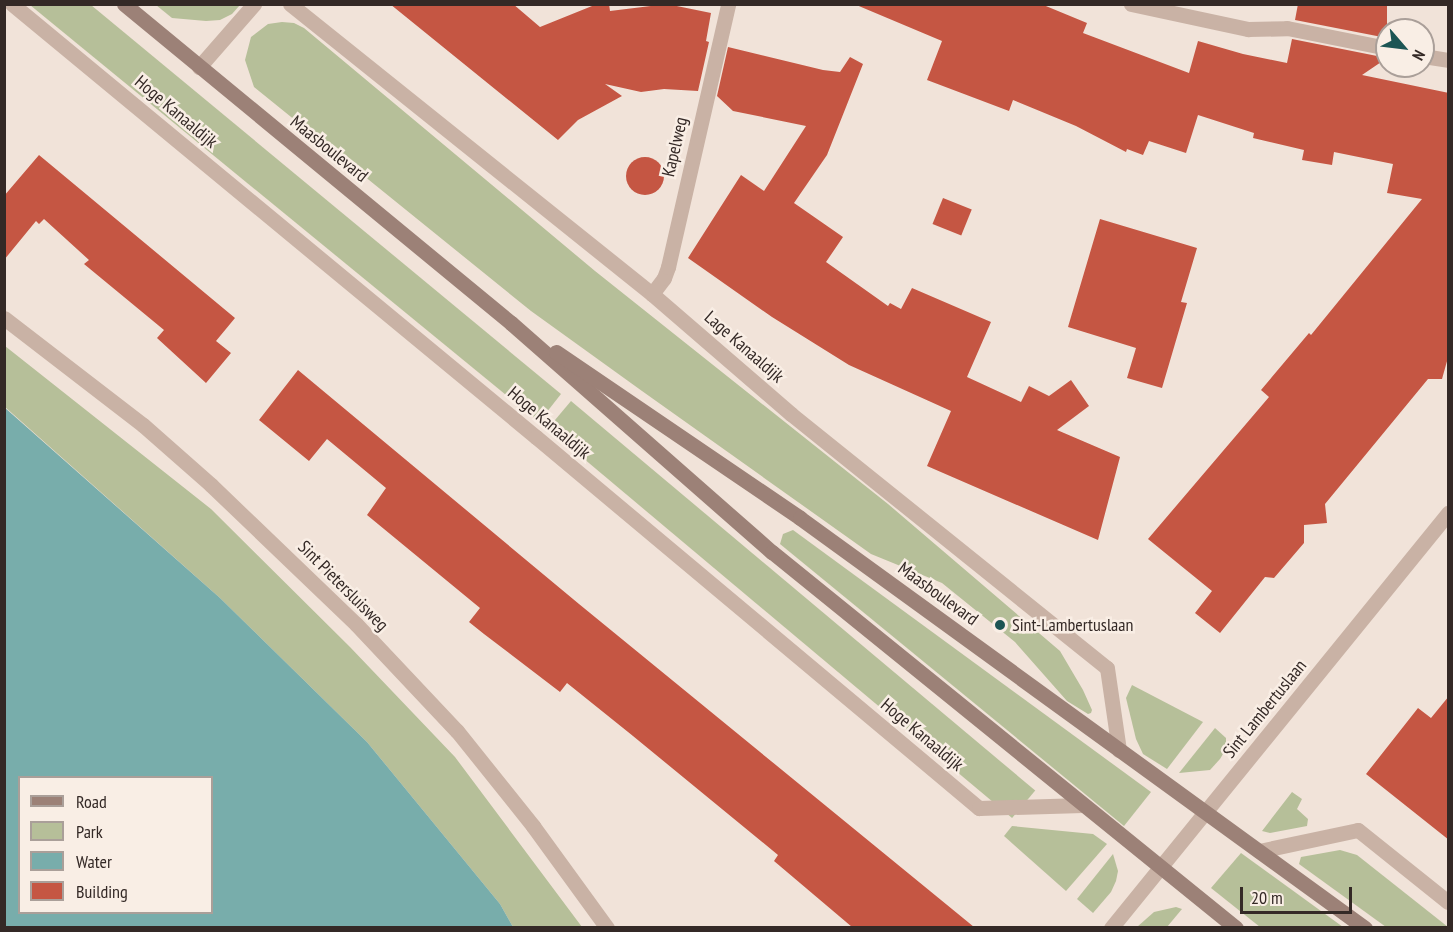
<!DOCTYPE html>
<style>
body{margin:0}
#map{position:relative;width:1453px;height:932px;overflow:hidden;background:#f1e3d9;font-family:"PT Sans Narrow",sans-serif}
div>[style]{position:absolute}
.green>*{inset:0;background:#b6bf99;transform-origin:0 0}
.water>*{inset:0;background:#78adab}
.building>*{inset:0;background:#c55643;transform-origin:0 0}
.round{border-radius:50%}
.street>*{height:15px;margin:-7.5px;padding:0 7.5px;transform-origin:7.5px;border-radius:7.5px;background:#c9b2a5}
.secondary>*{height:15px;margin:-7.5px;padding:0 7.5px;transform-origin:7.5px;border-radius:7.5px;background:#9c8177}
.dots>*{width:16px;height:16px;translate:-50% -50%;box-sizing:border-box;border:3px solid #f9eee5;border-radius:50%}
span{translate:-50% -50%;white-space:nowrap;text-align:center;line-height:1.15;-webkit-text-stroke:5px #f9eee5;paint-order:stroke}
.street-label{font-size:18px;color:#342926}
.poi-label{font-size:18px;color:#342926}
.left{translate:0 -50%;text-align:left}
.frame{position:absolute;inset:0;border:6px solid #342926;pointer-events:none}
.legend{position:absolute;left:18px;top:776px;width:195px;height:138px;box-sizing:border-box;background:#f9eee5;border:2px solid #aa9f99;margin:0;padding:8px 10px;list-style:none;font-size:18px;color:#342926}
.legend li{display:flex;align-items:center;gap:12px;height:30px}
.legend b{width:30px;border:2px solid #aa9f99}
.north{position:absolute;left:1375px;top:18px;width:60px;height:60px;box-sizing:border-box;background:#f9eee5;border:2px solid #aa9f99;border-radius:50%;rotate:118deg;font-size:16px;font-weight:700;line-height:24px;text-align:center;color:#342926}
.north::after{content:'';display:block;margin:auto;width:21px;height:27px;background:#1c5554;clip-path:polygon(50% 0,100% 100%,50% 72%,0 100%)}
.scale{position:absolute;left:1240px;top:887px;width:112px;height:27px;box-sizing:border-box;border:3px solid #342926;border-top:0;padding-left:8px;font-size:18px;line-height:21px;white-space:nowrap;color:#342926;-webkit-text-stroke:4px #f9eee5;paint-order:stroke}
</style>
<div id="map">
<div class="green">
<div style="clip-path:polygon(30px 5px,91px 5px,561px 394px,539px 422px)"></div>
<div style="clip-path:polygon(156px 5px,240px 5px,232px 14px,220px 20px,206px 21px,172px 18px)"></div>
<div style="clip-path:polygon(282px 22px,294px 23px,304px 28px,595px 271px,888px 504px,1060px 651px,1083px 690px,1092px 710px,1091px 713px,1088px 714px,1067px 701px,1015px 642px,942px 583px,871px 554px,642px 391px,531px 311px,254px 87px,245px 60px,251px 37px,268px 24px)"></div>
<div style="clip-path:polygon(5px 346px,211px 509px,350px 647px,455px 757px,582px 927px,513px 927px,500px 904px,367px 742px,220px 598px,5px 407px)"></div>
<div style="left:571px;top:401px;width:606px;height:36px;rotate:40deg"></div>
<div style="clip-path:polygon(793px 530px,1151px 792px,1124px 826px,780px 544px,783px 534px)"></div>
<div style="clip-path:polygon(1132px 685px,1203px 722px,1167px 769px,1143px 754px,1136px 739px,1126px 698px)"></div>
<div style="clip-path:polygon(1215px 728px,1226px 738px,1226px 749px,1220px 759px,1210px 770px,1179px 773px)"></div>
<div style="clip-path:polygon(1292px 792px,1302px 799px,1297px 809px,1308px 819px,1307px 826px,1270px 833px,1262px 831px)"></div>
<div style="clip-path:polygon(1012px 826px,1093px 834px,1107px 844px,1066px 891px,1004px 836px)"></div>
<div style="clip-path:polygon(1340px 850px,1357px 855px,1448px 927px,1386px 927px,1299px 864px,1301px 857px)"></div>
<div style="clip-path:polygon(1241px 853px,1343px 927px,1260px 927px,1211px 888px)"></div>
<div style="clip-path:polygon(1113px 854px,1118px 871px,1116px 881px,1111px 892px,1093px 913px,1077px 899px)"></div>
<div style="clip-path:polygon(1176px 907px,1182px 909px,1167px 927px,1137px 927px,1154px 912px)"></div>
</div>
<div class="water">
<div style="clip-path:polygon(evenodd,4px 407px,220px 598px,367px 742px,500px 904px,513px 927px,5px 927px,4px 407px,20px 778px,212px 778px,212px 912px,20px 912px,20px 778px)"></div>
</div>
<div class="building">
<div style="clip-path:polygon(390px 4px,513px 4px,540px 27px,597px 4px,609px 4px,610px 11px,667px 4px,711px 13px,706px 41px,709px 42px,698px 91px,664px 89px,641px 92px,605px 84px,622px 96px,578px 120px,558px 140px)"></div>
<div style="clip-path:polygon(854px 4px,1041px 4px,1087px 23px,1083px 33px,1189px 73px,1198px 41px,1243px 54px,1287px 63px,1292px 39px,1387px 58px,1362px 75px,1449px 93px,1449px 354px,1442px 379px,1428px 379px,1325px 504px,1327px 523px,1304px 525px,1304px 543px,1274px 578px,1265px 577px,1220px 633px,1195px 613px,1212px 591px,1148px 539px,1269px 397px,1261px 390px,1309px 333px,1311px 335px,1422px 199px,1387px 193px,1393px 164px,1334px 152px,1332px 165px,1302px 160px,1304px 150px,1253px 138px,1254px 133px,1198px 115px,1186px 153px,1149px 141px,1143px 155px,1127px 149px,1126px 152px,1076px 126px,1013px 100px,1009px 111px,927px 80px,942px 41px)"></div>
<div style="clip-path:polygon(1298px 4px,1387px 4px,1387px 38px,1295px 20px)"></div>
<div style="clip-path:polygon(728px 47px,823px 70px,840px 72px,850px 57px,863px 64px,827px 155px,794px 203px,843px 237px,826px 262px,888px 306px,890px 303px,901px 309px,912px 288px,991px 322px,967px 377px,1021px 402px,1029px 386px,1049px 396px,1071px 380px,1089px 406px,1057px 430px,1120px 457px,1098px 540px,927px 466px,951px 411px,849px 365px,772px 317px,688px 258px,741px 175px,764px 191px,806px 126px,733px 111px,717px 96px)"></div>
<div style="clip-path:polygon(39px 155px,235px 318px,216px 341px,231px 353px,206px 383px,157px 338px,164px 330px,84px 264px,89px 260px,44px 219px,39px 224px,36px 221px,4px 260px,4px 196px)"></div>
<div class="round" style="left:626px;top:157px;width:38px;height:38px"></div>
<div style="left:943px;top:198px;width:31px;height:28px;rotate:22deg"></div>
<div style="clip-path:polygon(1100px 219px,1197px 248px,1181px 302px,1187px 303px,1162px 388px,1127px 378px,1136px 348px,1068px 327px)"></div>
<div style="clip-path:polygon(298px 370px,579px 604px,974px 927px,852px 927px,774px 861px,778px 855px,633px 736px,567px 683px,560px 692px,484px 634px,469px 622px,480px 608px,367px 515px,386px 488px,327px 439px,309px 461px,259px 420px)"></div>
<div style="clip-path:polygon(1449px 696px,1449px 840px,1366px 774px,1418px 708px,1431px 718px)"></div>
</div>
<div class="street">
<div style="left:12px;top:4px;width:680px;rotate:39.57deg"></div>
<div style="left:536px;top:437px;width:578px;rotate:39.95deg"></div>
<div style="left:979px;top:808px;width:104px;rotate:-1.7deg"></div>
<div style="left:290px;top:4px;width:464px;rotate:38.7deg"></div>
<div style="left:652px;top:294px;width:184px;rotate:40.8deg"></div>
<div style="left:791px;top:414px;width:405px;rotate:38.8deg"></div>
<div style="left:1107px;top:668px;width:83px;rotate:81.7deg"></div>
<div style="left:1131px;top:4px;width:120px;rotate:12.1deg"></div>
<div style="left:1248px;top:29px;width:39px;rotate:-1deg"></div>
<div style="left:1287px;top:28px;width:102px;rotate:11.3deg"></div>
<div style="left:1423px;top:56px;width:25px;rotate:9deg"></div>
<div style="left:199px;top:67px;width:84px;rotate:-48.9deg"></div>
<div style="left:652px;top:294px;width:20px;rotate:-53deg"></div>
<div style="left:664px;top:278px;width:12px;rotate:-70deg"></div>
<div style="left:668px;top:267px;width:270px;rotate:-77.1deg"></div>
<div style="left:4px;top:318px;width:175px;rotate:37.6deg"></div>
<div style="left:143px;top:425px;width:91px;rotate:41.4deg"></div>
<div style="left:211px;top:485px;width:201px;rotate:43.8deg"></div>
<div style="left:356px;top:624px;width:147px;rotate:46.7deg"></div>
<div style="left:457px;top:731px;width:122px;rotate:51.3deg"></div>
<div style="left:533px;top:826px;width:126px;rotate:54deg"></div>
<div style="left:1259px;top:851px;width:101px;rotate:-12deg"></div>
<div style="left:1358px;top:830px;width:115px;rotate:38.7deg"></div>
<div style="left:1111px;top:928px;width:535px;rotate:-50.92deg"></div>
</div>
<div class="secondary">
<div style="left:124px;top:4px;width:502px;rotate:39.5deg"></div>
<div style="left:511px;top:323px;width:347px;rotate:41.3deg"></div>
<div style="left:772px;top:552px;width:597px;rotate:39.02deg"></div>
<div style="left:556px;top:352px;width:295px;rotate:34.2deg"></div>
<div style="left:800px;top:518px;width:698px;rotate:35.97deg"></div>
</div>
<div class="dots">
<div style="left:1000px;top:625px;background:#1c5554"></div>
</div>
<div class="street-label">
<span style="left:176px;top:112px;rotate:40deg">Hoge Kanaaldijk</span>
<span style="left:675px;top:147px;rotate:-77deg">Kapelweg</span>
<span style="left:329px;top:149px;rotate:39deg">Maasboulevard</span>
<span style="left:744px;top:347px;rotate:41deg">Lage Kanaaldijk</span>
<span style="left:549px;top:423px;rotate:40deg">Hoge Kanaaldijk</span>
<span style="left:343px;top:586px;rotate:45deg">Sint Pietersluisweg</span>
<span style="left:938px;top:594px;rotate:36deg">Maasboulevard</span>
<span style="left:1265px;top:709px;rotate:-51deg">Sint Lambertuslaan</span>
<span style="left:922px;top:735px;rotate:40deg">Hoge Kanaaldijk</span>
</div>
<div class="poi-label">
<span class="left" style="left:1012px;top:625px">Sint-Lambertuslaan</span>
</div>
<div class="frame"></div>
<ul class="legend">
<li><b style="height:8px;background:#9c8177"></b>Road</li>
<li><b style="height:16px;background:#b6bf99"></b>Park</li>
<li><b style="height:16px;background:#78adab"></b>Water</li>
<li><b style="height:16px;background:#c55643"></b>Building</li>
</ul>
<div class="north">N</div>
<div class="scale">20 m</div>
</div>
